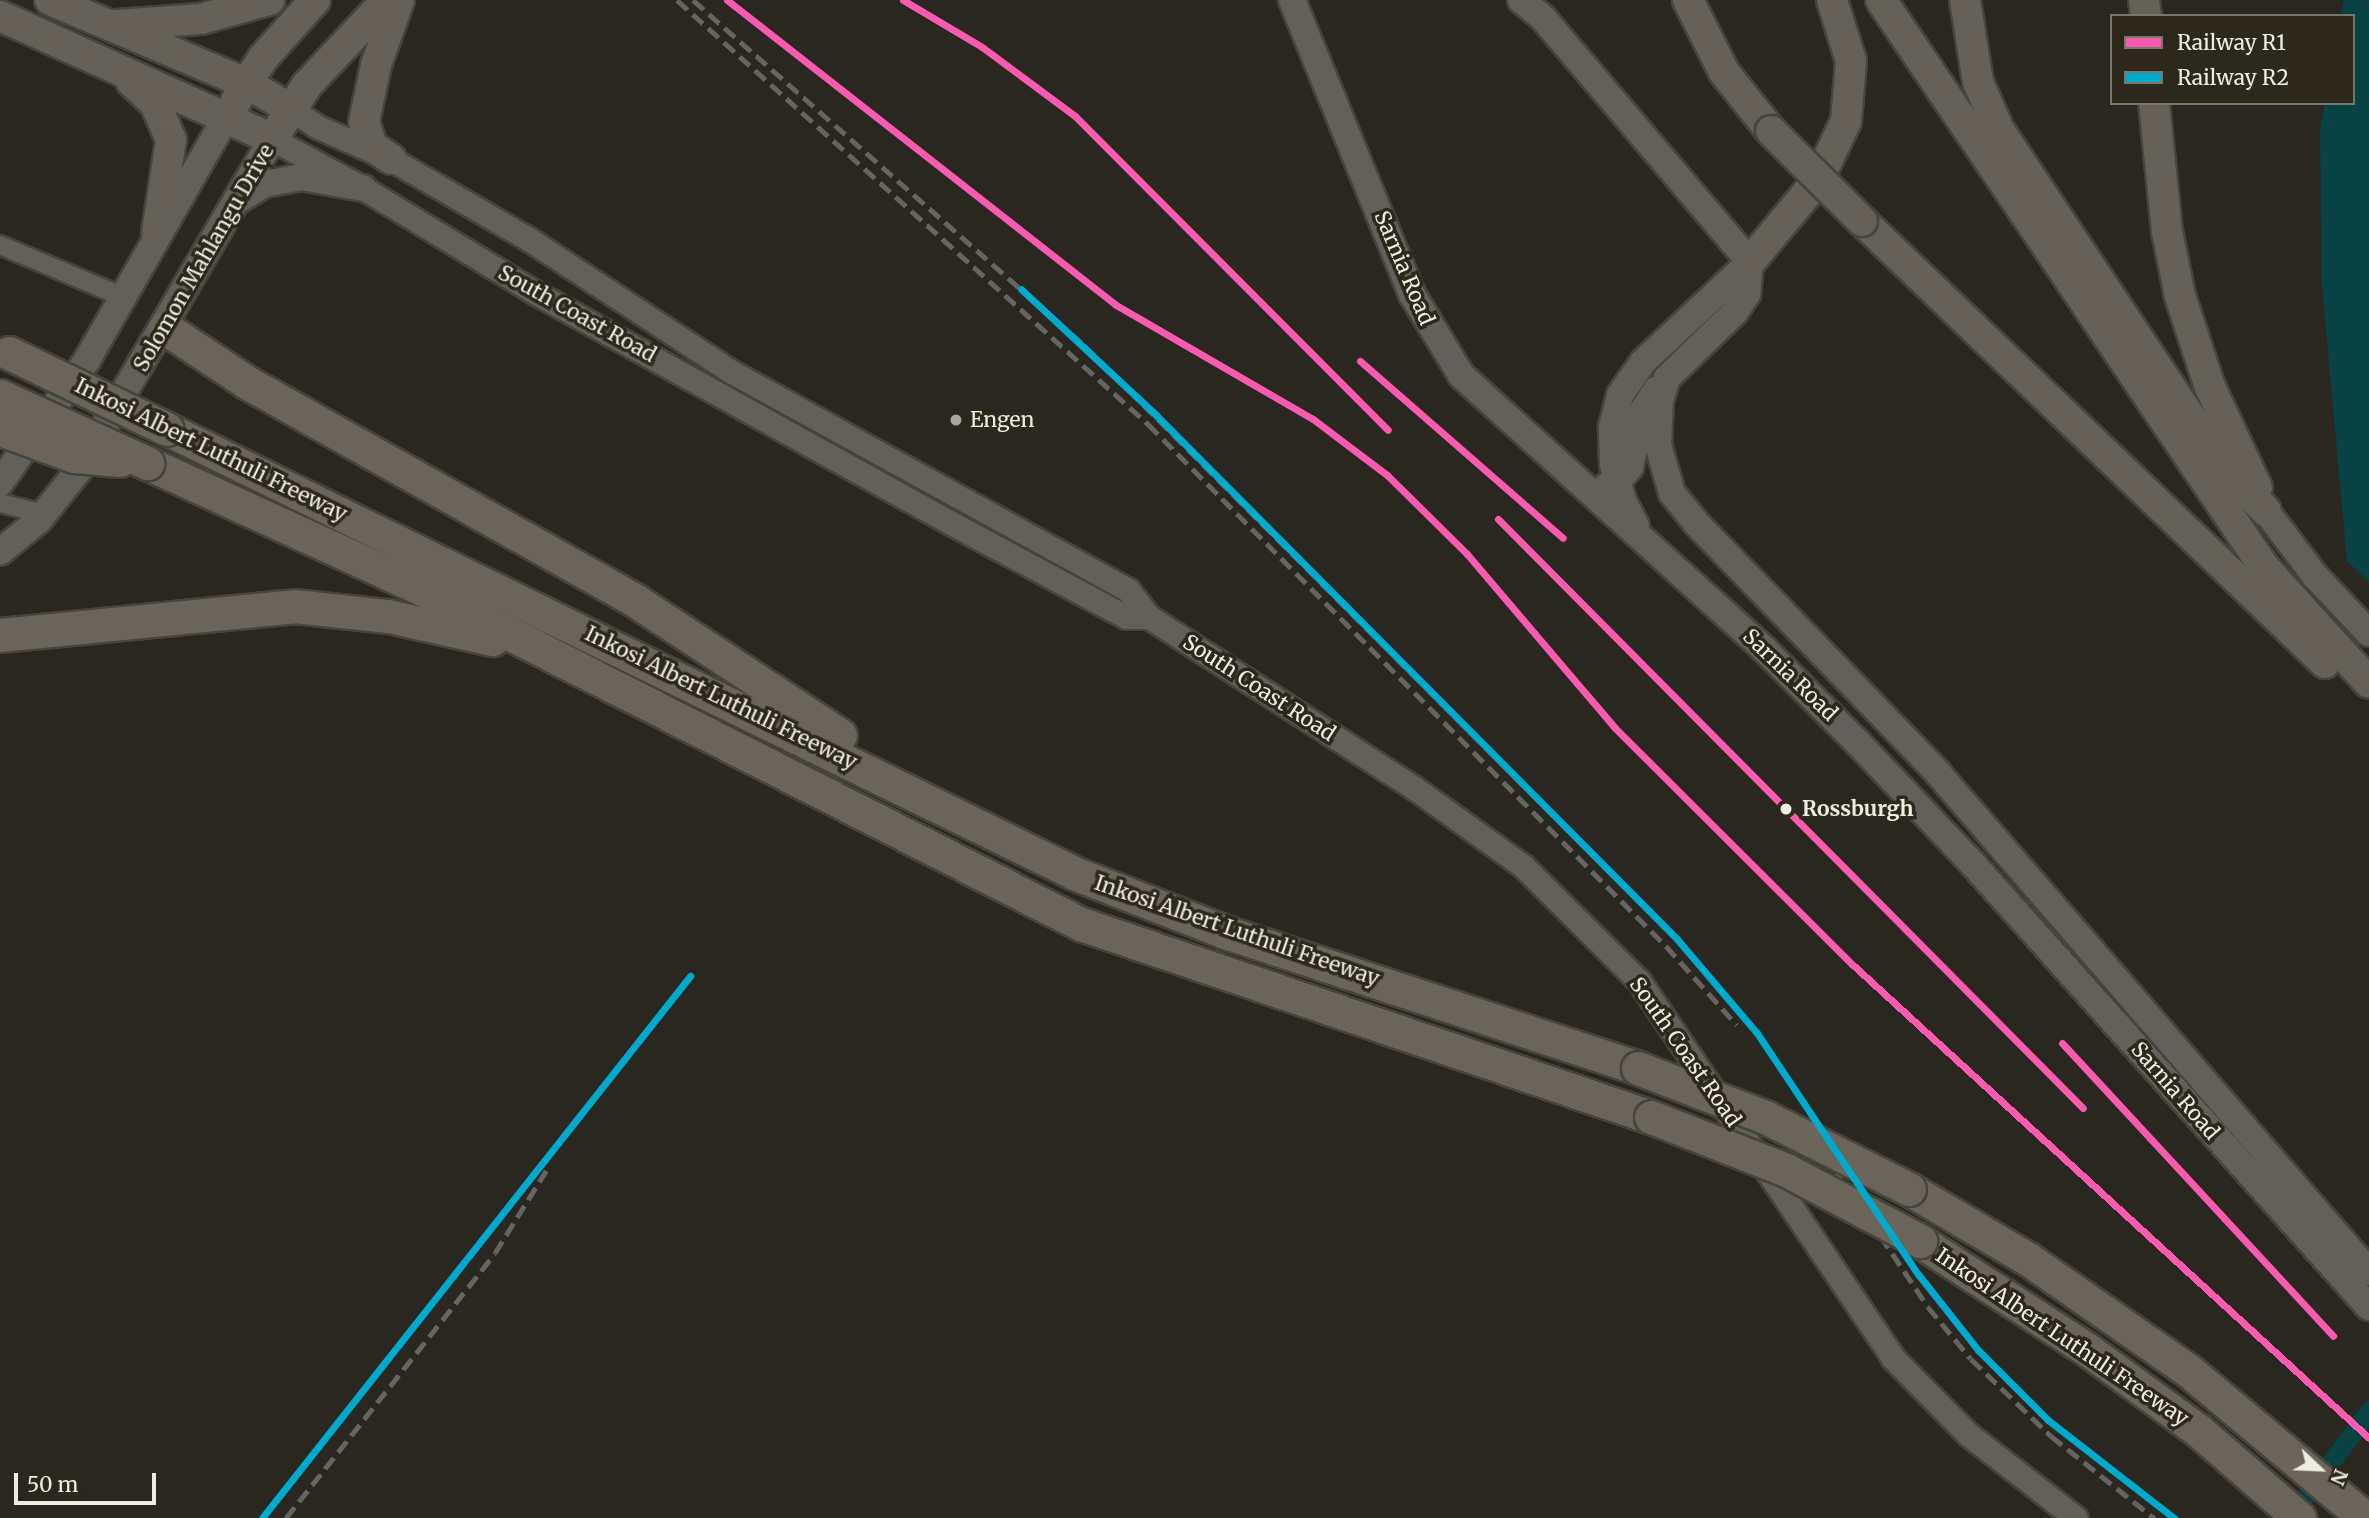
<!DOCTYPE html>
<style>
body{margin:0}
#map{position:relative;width:2369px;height:1518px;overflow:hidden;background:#292720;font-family:Merriweather,serif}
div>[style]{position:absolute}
.water>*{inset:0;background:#094243}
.canal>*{height:19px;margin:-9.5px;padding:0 9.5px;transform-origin:9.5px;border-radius:9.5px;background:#094243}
.roads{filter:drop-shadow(2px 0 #45443d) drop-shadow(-2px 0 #45443d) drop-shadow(0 2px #45443d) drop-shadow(0 -2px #45443d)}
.minor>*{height:18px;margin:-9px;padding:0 9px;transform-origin:9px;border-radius:9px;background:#62605b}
.tertiary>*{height:23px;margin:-11.5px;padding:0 11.5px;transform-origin:11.5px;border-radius:11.5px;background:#62605b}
.secondary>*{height:26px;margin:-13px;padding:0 13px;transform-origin:13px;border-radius:13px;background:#62605b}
.trunk>*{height:30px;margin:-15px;padding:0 15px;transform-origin:15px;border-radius:15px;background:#666158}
.motorway>*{height:33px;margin:-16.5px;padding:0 16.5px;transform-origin:16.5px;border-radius:16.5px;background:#6a645a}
.rail>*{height:5px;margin-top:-2.5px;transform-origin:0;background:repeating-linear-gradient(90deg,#656460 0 14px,transparent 0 21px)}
.bridges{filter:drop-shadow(2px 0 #45443d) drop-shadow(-2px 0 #45443d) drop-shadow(0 2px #45443d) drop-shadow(0 -2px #45443d)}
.trunk-bridge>*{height:30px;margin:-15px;padding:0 15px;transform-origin:15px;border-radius:15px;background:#666158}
.motorway-bridge>*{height:33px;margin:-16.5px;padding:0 16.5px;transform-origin:16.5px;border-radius:16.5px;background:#6a645a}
.rail-1>*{height:7px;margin:-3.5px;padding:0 3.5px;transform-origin:3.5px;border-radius:3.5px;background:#f75aaf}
.rail-2>*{height:7px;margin:-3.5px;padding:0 3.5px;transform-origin:3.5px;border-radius:3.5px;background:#00a9ce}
.dots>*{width:19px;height:19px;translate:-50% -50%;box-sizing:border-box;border:4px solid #2d281c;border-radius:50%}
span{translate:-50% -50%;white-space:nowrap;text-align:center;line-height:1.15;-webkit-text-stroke:7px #2d281c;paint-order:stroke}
.street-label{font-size:21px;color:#eeebe3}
.poi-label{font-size:21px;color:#eeebe3}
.left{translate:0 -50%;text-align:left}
.stop-label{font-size:21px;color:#eeebe3;font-weight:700}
.legend{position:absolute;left:2110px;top:14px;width:245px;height:91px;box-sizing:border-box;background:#2d281c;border:2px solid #7a766c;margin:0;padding:9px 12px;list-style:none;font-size:21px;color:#eeebe3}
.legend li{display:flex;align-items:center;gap:14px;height:35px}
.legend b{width:35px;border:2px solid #7a766c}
.north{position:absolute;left:2285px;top:1434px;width:70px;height:70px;-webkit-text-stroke:5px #2d281c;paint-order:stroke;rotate:113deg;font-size:19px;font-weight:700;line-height:28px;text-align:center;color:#eeebe3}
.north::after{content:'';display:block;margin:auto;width:24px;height:32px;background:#eeebe3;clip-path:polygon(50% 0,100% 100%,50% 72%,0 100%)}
.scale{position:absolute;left:14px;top:1473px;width:142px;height:32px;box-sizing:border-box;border:4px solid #eeebe3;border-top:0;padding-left:9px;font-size:21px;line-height:24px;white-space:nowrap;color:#eeebe3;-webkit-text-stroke:5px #2d281c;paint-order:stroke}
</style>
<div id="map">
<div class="water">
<div style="clip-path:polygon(2344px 0,2369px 0,2369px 582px,2347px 561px,2322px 286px,2320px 130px,2325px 103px,2353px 103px,2353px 16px,2340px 16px)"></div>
</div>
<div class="canal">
<div style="left:2289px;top:1518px;width:134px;rotate:-53.2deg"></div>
</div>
<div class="roads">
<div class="minor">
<div style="left:0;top:245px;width:134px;rotate:22.9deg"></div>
<div style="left:0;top:503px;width:45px;rotate:14deg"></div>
</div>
<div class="tertiary">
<div style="left:291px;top:109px;width:32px;rotate:34deg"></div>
<div style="left:318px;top:127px;width:80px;rotate:23.7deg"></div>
<div style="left:391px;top:159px;width:161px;rotate:30.2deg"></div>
<div style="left:530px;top:240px;width:239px;rotate:33.2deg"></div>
<div style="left:730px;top:371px;width:454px;rotate:28.8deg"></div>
<div style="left:1128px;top:590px;width:34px;rotate:52deg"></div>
<div style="left:272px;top:139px;width:103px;rotate:28.3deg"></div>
<div style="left:363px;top:188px;width:202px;rotate:31.3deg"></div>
<div style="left:536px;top:293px;width:474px;rotate:29deg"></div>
<div style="left:951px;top:523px;width:199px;rotate:28.2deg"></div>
<div style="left:1126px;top:617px;width:23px"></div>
<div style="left:1149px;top:617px;width:314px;rotate:32.8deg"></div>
<div style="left:1413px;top:787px;width:135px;rotate:35.7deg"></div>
<div style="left:1523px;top:866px;width:163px;rotate:44.8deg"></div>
<div style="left:1639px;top:981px;width:455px;rotate:56deg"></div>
<div style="left:1893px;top:1358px;width:108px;rotate:45.4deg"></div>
<div style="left:1969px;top:1435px;width:135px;rotate:37.8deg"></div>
</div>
<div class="secondary">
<div style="left:1292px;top:0;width:318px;rotate:67.8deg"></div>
<div style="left:1412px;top:294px;width:95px;rotate:58.8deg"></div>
<div style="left:1461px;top:375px;width:409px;rotate:42.1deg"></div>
<div style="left:1764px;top:649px;width:133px;rotate:45deg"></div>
<div style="left:1858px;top:743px;width:167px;rotate:46.5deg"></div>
<div style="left:1973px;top:864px;width:594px;rotate:48.21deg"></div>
<div style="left:1521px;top:0;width:28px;rotate:39deg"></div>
<div style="left:1543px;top:18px;width:320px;rotate:49.7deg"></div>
<div style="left:1750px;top:262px;width:32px;rotate:95deg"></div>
<div style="left:1747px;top:294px;width:22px;rotate:124deg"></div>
<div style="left:1735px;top:312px;width:95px;rotate:135.9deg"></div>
<div style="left:1667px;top:378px;width:24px;rotate:107deg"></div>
<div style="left:1660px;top:401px;width:44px;rotate:92.6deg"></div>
<div style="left:1658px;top:445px;width:50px;rotate:73.7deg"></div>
<div style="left:1672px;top:493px;width:38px;rotate:51deg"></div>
<div style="left:1696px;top:523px;width:347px;rotate:45.9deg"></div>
<div style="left:1937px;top:772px;width:661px;rotate:49.17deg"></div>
<div style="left:238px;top:200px;width:31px;rotate:-31deg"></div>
<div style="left:265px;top:184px;width:37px;rotate:-11deg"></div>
<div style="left:301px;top:177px;width:63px;rotate:10.1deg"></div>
<div style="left:0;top:483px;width:151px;rotate:-54.7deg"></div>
<div style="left:87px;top:360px;width:280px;rotate:-60.2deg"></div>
<div style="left:1607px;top:486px;width:10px;rotate:-17deg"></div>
<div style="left:1617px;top:483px;width:21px;rotate:-51deg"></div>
<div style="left:1630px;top:467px;width:56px;rotate:-77.7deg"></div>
<div style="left:1642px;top:412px;width:27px;rotate:-57deg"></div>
<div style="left:2266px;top:511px;width:83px;rotate:52.9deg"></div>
<div style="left:2316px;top:577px;width:77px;rotate:46.6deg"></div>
<div style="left:1636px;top:526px;width:28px;rotate:-117deg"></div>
<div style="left:1623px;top:501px;width:39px;rotate:-105deg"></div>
<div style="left:1613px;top:463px;width:36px;rotate:-92deg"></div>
<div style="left:1612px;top:427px;width:33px;rotate:-76deg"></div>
<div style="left:1620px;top:395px;width:40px;rotate:-55.1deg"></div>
<div style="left:1643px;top:362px;width:146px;rotate:-43.1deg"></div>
<div style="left:0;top:552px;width:50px;rotate:-39.4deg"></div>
<div style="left:39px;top:520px;width:63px;rotate:-51.5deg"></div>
<div style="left:78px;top:471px;width:385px;rotate:-59.7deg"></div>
</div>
<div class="trunk">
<div style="left:50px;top:0;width:213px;rotate:23deg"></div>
<div style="left:246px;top:83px;width:52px;rotate:30deg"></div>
<div style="left:1688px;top:0;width:80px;rotate:63.4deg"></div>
<div style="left:1724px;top:72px;width:75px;rotate:51.5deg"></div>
<div style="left:1881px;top:0;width:684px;rotate:55.96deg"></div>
<div style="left:2264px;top:567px;width:156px;rotate:47.8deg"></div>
<div style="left:1965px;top:0;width:83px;rotate:81deg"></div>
<div style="left:1978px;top:82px;width:52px;rotate:66.4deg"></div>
<div style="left:1999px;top:130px;width:361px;rotate:56.3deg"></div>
<div style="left:2199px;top:430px;width:58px;rotate:54.1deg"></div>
<div style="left:2233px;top:477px;width:47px;rotate:45.9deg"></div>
<div style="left:2144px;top:0;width:16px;rotate:83deg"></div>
<div style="left:0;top:16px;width:299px;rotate:24.3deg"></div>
<div style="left:272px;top:139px;width:64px;rotate:-57.1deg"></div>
<div style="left:307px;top:85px;width:117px;rotate:-46.7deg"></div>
<div style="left:116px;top:25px;width:85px;rotate:-4deg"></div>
<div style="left:201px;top:19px;width:71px;rotate:-15.6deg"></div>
<div style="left:131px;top:81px;width:33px;rotate:43deg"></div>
<div style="left:155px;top:103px;width:40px;rotate:66.6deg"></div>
<div style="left:171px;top:140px;width:94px;rotate:98.6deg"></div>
<div style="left:236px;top:101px;width:51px;rotate:-57.9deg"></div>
<div style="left:263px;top:58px;width:78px;rotate:-48.1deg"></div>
<div style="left:2154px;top:103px;width:129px;rotate:84.2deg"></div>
<div style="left:2167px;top:231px;width:66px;rotate:78.7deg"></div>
<div style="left:2180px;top:296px;width:96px;rotate:71.8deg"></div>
<div style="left:2210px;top:387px;width:111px;rotate:65deg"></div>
<div style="left:391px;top:159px;width:23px;rotate:-146deg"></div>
<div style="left:372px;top:146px;width:25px;rotate:-108deg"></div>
<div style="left:364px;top:122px;width:58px;rotate:-78.1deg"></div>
<div style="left:376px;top:65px;width:69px;rotate:-70.5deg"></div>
<div style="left:1862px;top:221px;width:640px;rotate:43.67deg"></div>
<div style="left:1750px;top:262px;width:107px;rotate:-50.3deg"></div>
<div style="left:1818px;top:180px;width:65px;rotate:-64.6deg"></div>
<div style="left:1846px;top:121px;width:60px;rotate:-85.2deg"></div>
<div style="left:1851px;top:61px;width:64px;rotate:-107.3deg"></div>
</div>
<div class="motorway">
<div style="left:165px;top:328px;width:100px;rotate:33.5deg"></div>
<div style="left:248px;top:383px;width:445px;rotate:29.3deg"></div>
<div style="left:636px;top:601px;width:244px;rotate:33.3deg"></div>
<div style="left:167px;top:429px;width:1010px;rotate:26.08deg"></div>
<div style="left:1074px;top:873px;width:162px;rotate:21.3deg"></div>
<div style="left:1225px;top:932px;width:435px;rotate:18.2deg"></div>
<div style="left:147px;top:463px;width:305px;rotate:24.6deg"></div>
<div style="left:424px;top:590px;width:737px;rotate:26.95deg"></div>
<div style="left:1081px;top:924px;width:602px;rotate:18.71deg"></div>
<div style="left:0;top:635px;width:295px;rotate:-5.6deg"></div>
<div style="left:294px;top:606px;width:95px;rotate:6.1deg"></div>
<div style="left:388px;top:616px;width:107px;rotate:12.5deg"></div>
<div style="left:1909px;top:1189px;width:138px;rotate:30.5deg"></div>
<div style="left:2028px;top:1259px;width:196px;rotate:34.8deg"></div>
<div style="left:2189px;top:1371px;width:229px;rotate:39.9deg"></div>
<div style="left:1920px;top:1241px;width:200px;rotate:33deg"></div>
<div style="left:2088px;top:1350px;width:137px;rotate:36.1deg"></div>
<div style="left:2199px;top:1431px;width:133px;rotate:41deg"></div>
</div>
</div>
<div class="rail">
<div style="left:677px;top:0;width:634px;rotate:41.99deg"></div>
<div style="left:1148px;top:424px;width:735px;rotate:45.22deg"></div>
<div style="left:1666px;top:946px;width:106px;rotate:48.1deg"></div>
<div style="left:693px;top:0;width:521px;rotate:41.42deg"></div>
<div style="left:1084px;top:345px;width:839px;rotate:45.05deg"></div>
<div style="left:1677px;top:939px;width:123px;rotate:49.6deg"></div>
<div style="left:1757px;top:1033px;width:290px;rotate:56.3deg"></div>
<div style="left:1918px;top:1274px;width:97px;rotate:51.7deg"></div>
<div style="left:1978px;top:1350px;width:99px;rotate:45deg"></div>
<div style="left:2048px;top:1420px;width:160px;rotate:37.9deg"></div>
<div style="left:1822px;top:1149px;width:190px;rotate:56.1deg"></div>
<div style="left:1928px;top:1307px;width:67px;rotate:50.4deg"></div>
<div style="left:1971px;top:1359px;width:111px;rotate:43.9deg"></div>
<div style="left:2051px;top:1436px;width:132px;rotate:38.5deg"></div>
<div style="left:262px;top:1518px;width:691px;rotate:-51.7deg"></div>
<div style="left:286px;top:1518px;width:337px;rotate:-51.7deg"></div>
<div style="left:495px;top:1253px;width:97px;rotate:-58.1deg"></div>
</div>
<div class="bridges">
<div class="trunk-bridge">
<div style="left:1771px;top:131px;width:128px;rotate:44.7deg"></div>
</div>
<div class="motorway-bridge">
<div style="left:9px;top:353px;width:175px;rotate:25.7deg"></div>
<div style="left:0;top:396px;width:162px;rotate:24.5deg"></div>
<div style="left:0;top:429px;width:79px;rotate:20deg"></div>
<div style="left:74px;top:456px;width:46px;rotate:5deg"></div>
<div style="left:1638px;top:1068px;width:136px;rotate:21.1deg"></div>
<div style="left:1765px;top:1117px;width:161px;rotate:26.6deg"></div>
<div style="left:1651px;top:1117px;width:145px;rotate:21.4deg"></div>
<div style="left:1786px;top:1170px;width:152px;rotate:27.9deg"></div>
</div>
</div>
<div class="rail-1">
<div style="left:727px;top:0;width:494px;rotate:38.1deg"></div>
<div style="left:1116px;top:305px;width:228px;rotate:30.1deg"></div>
<div style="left:1313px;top:419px;width:93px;rotate:37.1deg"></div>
<div style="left:1387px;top:475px;width:112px;rotate:44.6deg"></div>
<div style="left:1467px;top:554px;width:228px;rotate:49.6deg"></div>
<div style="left:1615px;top:728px;width:336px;rotate:44.9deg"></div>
<div style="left:1853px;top:965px;width:700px;rotate:42.51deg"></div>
<div style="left:903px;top:0;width:92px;rotate:30.7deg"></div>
<div style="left:982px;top:47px;width:116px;rotate:36.6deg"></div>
<div style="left:1075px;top:116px;width:443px;rotate:45.1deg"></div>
<div style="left:1360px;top:361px;width:269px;rotate:41.1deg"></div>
<div style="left:1498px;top:519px;width:830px;rotate:45.2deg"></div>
<div style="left:2062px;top:1043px;width:399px;rotate:47.2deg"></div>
</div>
<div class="rail-2">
<div style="left:1021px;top:289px;width:185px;rotate:43deg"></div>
<div style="left:1156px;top:415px;width:739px;rotate:45.16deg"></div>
<div style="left:1677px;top:939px;width:123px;rotate:49.6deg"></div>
<div style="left:1757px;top:1033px;width:290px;rotate:56.3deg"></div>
<div style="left:1918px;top:1274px;width:97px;rotate:51.7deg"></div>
<div style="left:1978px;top:1350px;width:99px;rotate:45deg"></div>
<div style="left:2048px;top:1420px;width:160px;rotate:37.9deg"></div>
<div style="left:262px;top:1518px;width:691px;rotate:-51.7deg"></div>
</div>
<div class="dots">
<div style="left:956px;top:420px;background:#a9a69f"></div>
<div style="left:1786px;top:809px;background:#eeebe3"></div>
</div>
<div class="street-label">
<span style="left:204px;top:258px;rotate:-60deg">Solomon Mahlangu Drive</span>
<span style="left:1404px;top:268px;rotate:67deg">Sarnia Road</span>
<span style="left:577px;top:314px;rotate:29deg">South Coast Road</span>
<span style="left:211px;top:450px;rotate:26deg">Inkosi Albert Luthuli Freeway</span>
<span style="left:1790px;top:675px;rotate:44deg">Sarnia Road</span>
<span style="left:1259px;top:688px;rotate:33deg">South Coast Road</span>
<span style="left:721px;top:698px;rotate:26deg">Inkosi Albert Luthuli Freeway</span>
<span style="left:1237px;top:931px;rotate:19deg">Inkosi Albert Luthuli Freeway</span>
<span style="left:1685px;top:1052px;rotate:55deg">South Coast Road</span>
<span style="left:2175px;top:1091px;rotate:49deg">Sarnia Road</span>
<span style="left:2062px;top:1337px;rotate:34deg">Inkosi Albert Luthuli Freeway</span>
</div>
<div class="poi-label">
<span class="left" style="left:970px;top:420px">Engen</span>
</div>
<div class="stop-label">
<span class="left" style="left:1802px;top:809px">Rossburgh</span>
</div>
<ul class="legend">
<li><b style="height:9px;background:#f75aaf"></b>Railway R1</li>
<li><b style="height:9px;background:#00a9ce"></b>Railway R2</li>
</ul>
<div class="north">N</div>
<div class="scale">50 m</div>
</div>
